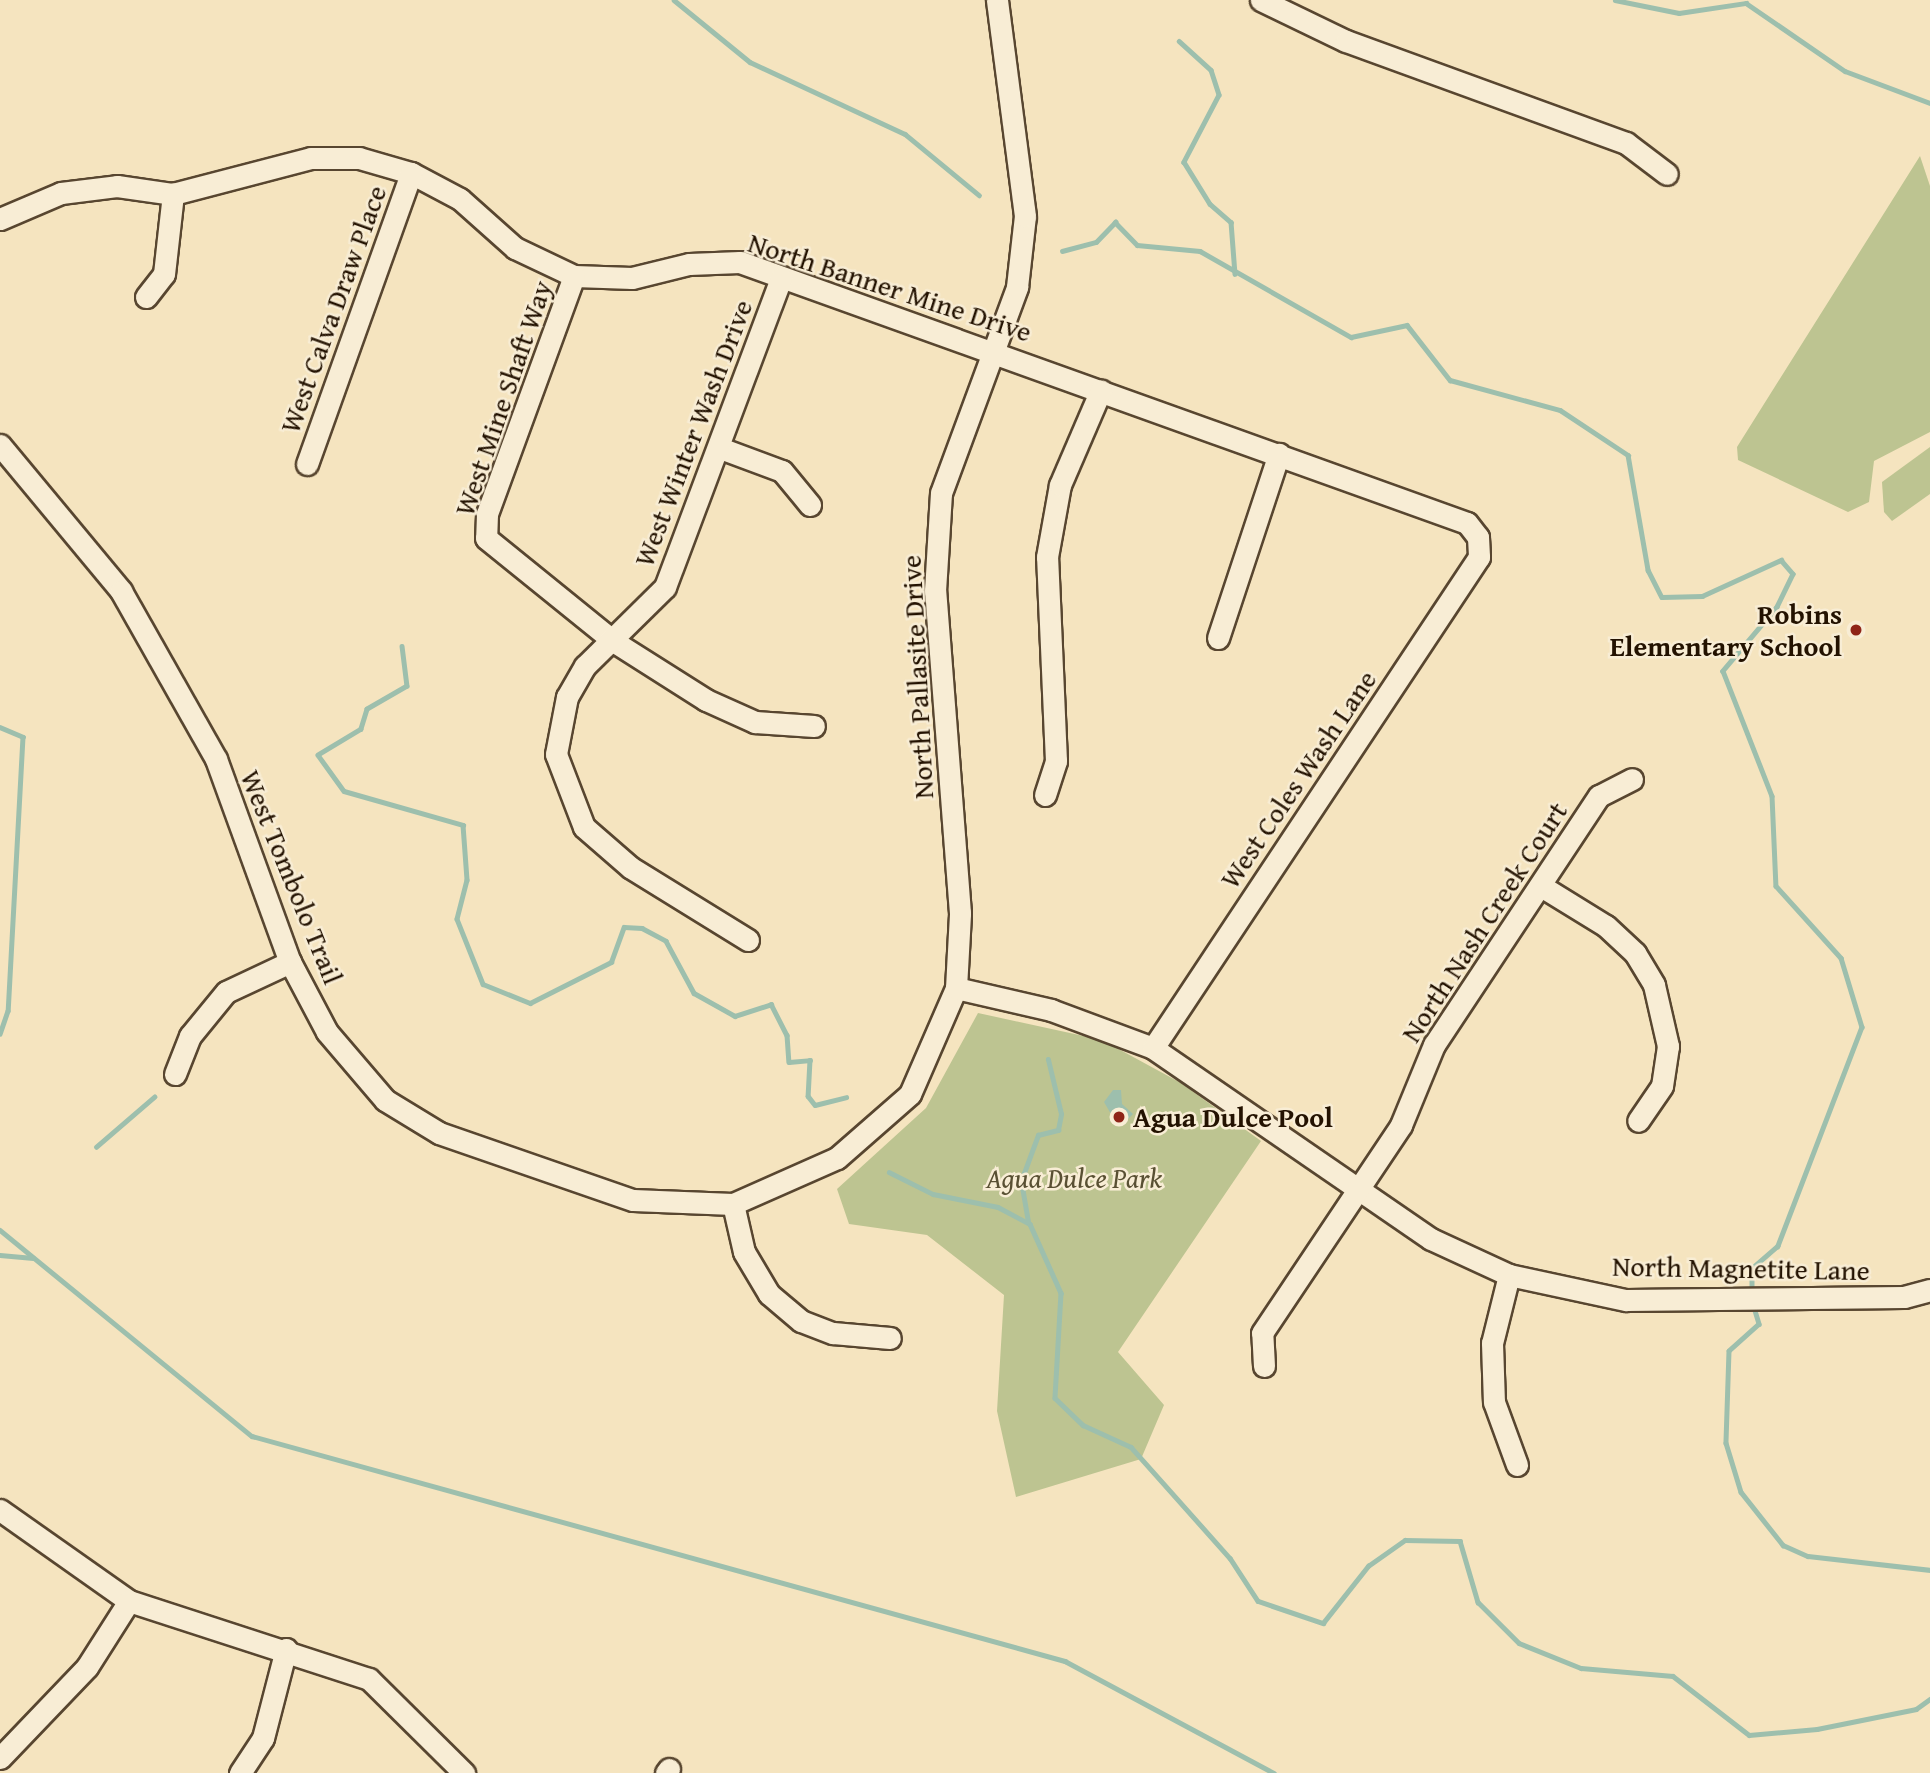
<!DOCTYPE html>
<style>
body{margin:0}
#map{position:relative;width:1930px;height:1773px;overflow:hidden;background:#f5e4bf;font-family:"Gentium Book Plus",serif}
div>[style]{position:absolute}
.green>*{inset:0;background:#bdc491}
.water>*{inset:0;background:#9dbfad}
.stream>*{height:4.5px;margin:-2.25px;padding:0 2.25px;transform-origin:2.25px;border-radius:2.25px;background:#9dbfad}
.roads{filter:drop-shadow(2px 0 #584630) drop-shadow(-2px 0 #584630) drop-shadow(0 2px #584630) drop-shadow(0 -2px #584630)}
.minor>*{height:21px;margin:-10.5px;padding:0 10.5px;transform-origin:10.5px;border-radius:10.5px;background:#f8edd5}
.dots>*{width:19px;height:19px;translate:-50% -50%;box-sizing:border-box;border:4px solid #f8edd5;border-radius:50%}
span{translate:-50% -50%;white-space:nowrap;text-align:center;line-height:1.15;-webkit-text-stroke:5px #f8edd5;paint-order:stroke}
.street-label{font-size:28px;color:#231201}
.poi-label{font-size:28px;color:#231201;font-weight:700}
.right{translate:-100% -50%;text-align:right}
.left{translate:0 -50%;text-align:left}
.park-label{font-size:28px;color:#595033;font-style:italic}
</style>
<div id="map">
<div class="green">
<div style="clip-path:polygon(1920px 156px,1930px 186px,1930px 432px,1874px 461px,1869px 502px,1848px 512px,1738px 460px,1737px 447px)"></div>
<div style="clip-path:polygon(1930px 447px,1930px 494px,1892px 521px,1884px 512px,1882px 482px)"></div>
<div style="clip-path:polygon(978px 1013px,1102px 1040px,1181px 1083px,1261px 1141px,1118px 1352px,1164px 1405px,1141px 1459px,1016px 1497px,997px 1411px,1004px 1295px,927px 1235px,849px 1224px,837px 1189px,926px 1108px)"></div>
</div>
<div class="water">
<div style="clip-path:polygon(1113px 1090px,1121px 1090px,1122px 1104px,1133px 1114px,1127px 1120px,1115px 1121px,1104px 1102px)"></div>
</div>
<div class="stream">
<div style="left:674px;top:0;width:98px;rotate:39.2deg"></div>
<div style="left:750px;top:62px;width:171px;rotate:24.9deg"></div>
<div style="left:905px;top:134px;width:96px;rotate:39.5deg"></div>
<div style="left:1615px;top:0;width:65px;rotate:11.5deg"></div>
<div style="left:1679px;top:13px;width:68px;rotate:-8.5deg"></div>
<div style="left:1746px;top:3px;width:120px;rotate:34.5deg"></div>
<div style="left:1845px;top:71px;width:91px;rotate:20.6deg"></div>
<div style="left:1179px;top:41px;width:43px;rotate:42.2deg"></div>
<div style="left:1211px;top:70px;width:26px;rotate:72deg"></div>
<div style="left:1219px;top:95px;width:76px;rotate:117.6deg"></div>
<div style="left:1184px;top:162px;width:49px;rotate:58.2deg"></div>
<div style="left:1210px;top:204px;width:28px;rotate:41deg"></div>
<div style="left:1231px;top:222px;width:52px;rotate:85.6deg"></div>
<div style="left:1062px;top:251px;width:35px;rotate:-15deg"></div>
<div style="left:1096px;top:242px;width:28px;rotate:-46deg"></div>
<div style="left:1115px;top:222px;width:32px;rotate:46deg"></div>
<div style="left:1137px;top:245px;width:63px;rotate:5.4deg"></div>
<div style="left:1200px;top:251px;width:174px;rotate:29.7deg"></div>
<div style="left:1351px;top:337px;width:57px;rotate:-12.1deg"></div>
<div style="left:1407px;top:325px;width:70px;rotate:52deg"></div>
<div style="left:1450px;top:380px;width:114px;rotate:15.3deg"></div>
<div style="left:1560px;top:410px;width:82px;rotate:33.5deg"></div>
<div style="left:1628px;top:455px;width:117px;rotate:80.1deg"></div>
<div style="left:1648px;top:570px;width:30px;rotate:63deg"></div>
<div style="left:1662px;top:597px;width:40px;rotate:-1.4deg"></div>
<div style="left:1702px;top:596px;width:87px;rotate:-24.5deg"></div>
<div style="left:1781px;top:560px;width:18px;rotate:49deg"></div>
<div style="left:1793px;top:574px;width:37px;rotate:116deg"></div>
<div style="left:1777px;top:607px;width:84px;rotate:130.2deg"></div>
<div style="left:1723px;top:671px;width:134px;rotate:68.6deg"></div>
<div style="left:1772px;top:796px;width:90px;rotate:87.5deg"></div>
<div style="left:1776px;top:886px;width:97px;rotate:47.9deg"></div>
<div style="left:1841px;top:958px;width:72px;rotate:73.1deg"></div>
<div style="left:1862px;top:1027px;width:235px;rotate:111deg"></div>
<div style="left:1778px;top:1246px;width:35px;rotate:139deg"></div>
<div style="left:1752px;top:1269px;width:23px;rotate:90deg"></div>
<div style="left:402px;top:646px;width:40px;rotate:82.9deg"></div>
<div style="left:407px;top:686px;width:46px;rotate:150.1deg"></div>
<div style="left:367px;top:709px;width:21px;rotate:107deg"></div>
<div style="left:361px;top:729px;width:50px;rotate:148.8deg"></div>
<div style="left:318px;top:755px;width:44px;rotate:54.2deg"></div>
<div style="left:344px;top:791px;width:124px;rotate:15.9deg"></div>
<div style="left:463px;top:825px;width:55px;rotate:85.8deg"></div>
<div style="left:467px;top:880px;width:40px;rotate:104.4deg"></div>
<div style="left:457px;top:919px;width:70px;rotate:68.2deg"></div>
<div style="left:483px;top:984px;width:51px;rotate:22deg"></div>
<div style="left:530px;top:1003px;width:91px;rotate:-26.8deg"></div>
<div style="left:611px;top:962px;width:37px;rotate:-70deg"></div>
<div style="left:624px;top:927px;width:18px;rotate:3deg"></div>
<div style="left:642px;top:928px;width:27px;rotate:28deg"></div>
<div style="left:666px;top:941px;width:59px;rotate:61.7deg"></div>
<div style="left:694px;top:993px;width:47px;rotate:29.3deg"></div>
<div style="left:735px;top:1016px;width:38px;rotate:-18deg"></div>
<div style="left:771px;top:1004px;width:35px;rotate:63deg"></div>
<div style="left:787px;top:1035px;width:27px;rotate:86deg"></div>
<div style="left:789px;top:1062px;width:21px;rotate:-5deg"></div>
<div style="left:810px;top:1060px;width:36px;rotate:93deg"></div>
<div style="left:808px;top:1096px;width:11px;rotate:52deg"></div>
<div style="left:815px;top:1105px;width:32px;rotate:-14deg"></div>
<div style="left:0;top:727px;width:25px;rotate:23deg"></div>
<div style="left:23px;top:737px;width:274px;rotate:93.1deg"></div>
<div style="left:8px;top:1011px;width:24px;rotate:109deg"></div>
<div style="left:96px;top:1147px;width:77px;rotate:-40.8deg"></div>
<div style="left:889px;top:1172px;width:49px;rotate:26.6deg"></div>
<div style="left:933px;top:1194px;width:66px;rotate:11.3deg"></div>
<div style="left:998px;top:1207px;width:36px;rotate:28deg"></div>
<div style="left:1030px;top:1224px;width:76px;rotate:65.8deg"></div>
<div style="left:1061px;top:1293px;width:105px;rotate:93.3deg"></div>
<div style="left:1055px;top:1398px;width:39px;rotate:44deg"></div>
<div style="left:1083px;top:1425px;width:53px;rotate:24.6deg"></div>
<div style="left:1131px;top:1447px;width:149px;rotate:48.3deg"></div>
<div style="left:1230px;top:1558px;width:51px;rotate:56.9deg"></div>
<div style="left:1258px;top:1601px;width:69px;rotate:18.7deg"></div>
<div style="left:1323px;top:1623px;width:73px;rotate:-51.7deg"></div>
<div style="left:1368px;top:1566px;width:45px;rotate:-35.1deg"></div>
<div style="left:1405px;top:1540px;width:55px;rotate:1deg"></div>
<div style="left:1460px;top:1541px;width:64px;rotate:73.6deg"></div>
<div style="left:1478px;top:1602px;width:58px;rotate:45deg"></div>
<div style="left:1519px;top:1643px;width:67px;rotate:22deg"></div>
<div style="left:1581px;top:1668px;width:92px;rotate:5deg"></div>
<div style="left:1673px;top:1676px;width:96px;rotate:37.8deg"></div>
<div style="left:1749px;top:1735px;width:68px;rotate:-5deg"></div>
<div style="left:1817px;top:1729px;width:101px;rotate:-11.4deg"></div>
<div style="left:1916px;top:1709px;width:17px;rotate:-36deg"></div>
<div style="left:1028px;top:1222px;width:42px;rotate:-99.7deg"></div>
<div style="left:1021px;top:1181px;width:49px;rotate:-69.7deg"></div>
<div style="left:1038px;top:1135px;width:21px;rotate:-14deg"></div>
<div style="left:1058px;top:1130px;width:16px;rotate:-79deg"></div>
<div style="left:1061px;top:1114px;width:56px;rotate:-103.5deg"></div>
<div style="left:0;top:1230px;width:325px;rotate:39.3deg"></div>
<div style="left:252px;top:1436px;width:844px;rotate:15.47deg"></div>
<div style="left:1065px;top:1661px;width:237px;rotate:28.2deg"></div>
<div style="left:0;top:1255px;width:33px;rotate:5deg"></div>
<div style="left:1753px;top:1304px;width:21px;rotate:73deg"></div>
<div style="left:1759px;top:1324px;width:40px;rotate:138deg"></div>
<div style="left:1729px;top:1351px;width:92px;rotate:91.9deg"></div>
<div style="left:1726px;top:1443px;width:51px;rotate:73deg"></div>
<div style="left:1741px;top:1492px;width:68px;rotate:51.6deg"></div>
<div style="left:1783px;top:1545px;width:27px;rotate:24deg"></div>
<div style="left:1808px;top:1556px;width:123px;rotate:6.5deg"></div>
</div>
<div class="roads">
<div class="minor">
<div style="left:1261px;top:0;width:94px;rotate:25.8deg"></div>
<div style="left:1346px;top:41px;width:298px;rotate:20deg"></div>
<div style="left:1626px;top:143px;width:51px;rotate:37.1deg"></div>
<div style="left:0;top:219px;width:66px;rotate:-23.1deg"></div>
<div style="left:61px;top:193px;width:56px;rotate:-7.1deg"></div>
<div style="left:117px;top:186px;width:57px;rotate:8.1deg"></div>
<div style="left:173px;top:194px;width:143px;rotate:-14.6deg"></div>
<div style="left:311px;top:158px;width:48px"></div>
<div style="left:359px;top:158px;width:54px;rotate:16.1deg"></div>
<div style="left:411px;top:173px;width:55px;rotate:28deg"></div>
<div style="left:460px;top:199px;width:74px;rotate:41.7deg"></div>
<div style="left:515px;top:248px;width:65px;rotate:25.4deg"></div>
<div style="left:574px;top:276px;width:58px;rotate:2deg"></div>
<div style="left:632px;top:278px;width:59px;rotate:-13.8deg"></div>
<div style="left:689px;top:264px;width:51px;rotate:-2.2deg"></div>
<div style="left:740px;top:262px;width:772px;rotate:19.75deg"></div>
<div style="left:1467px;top:523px;width:18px;rotate:52deg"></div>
<div style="left:1478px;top:537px;width:20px;rotate:87deg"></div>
<div style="left:1479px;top:557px;width:589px;rotate:123.58deg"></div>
<div style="left:574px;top:276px;width:253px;rotate:110.1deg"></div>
<div style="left:487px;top:514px;width:24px;rotate:92deg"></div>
<div style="left:486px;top:538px;width:164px;rotate:39deg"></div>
<div style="left:613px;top:641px;width:110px;rotate:32.4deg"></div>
<div style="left:706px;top:700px;width:54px;rotate:24.2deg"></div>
<div style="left:755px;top:722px;width:59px;rotate:3.9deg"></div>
<div style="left:146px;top:297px;width:29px;rotate:-52deg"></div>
<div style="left:164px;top:274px;width:81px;rotate:-83.6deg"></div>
<div style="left:0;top:445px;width:190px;rotate:50.3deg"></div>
<div style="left:121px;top:591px;width:193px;rotate:60.5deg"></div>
<div style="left:216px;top:759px;width:216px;rotate:70deg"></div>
<div style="left:290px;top:962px;width:79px;rotate:62.1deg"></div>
<div style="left:327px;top:1032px;width:89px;rotate:49.5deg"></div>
<div style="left:385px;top:1100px;width:63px;rotate:31.4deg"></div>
<div style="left:439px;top:1133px;width:205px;rotate:19.1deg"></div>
<div style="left:633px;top:1200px;width:100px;rotate:2.3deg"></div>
<div style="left:733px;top:1204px;width:114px;rotate:-23.9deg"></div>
<div style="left:837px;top:1158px;width:97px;rotate:-41.2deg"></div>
<div style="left:910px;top:1094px;width:116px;rotate:-66.5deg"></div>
<div style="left:956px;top:988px;width:75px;rotate:-86.9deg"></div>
<div style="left:960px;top:913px;width:323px;rotate:-94.4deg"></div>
<div style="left:935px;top:591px;width:98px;rotate:-86.5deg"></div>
<div style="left:941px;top:493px;width:220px;rotate:-69.7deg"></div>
<div style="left:1017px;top:287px;width:71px;rotate:-83.6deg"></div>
<div style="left:1025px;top:216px;width:218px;rotate:-97.4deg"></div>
<div style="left:720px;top:448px;width:66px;rotate:20.4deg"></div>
<div style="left:782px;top:471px;width:44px;rotate:50.5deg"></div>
<div style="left:307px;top:464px;width:309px;rotate:-70.3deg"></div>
<div style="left:1218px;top:638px;width:194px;rotate:-71.7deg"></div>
<div style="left:1045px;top:795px;width:36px;rotate:-72deg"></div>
<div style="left:1056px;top:761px;width:204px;rotate:-92.5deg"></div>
<div style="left:1047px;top:557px;width:73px;rotate:-79.8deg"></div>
<div style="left:1060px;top:485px;width:103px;rotate:-66.7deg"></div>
<div style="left:1541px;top:886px;width:76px;rotate:31.6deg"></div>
<div style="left:1606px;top:926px;width:40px;rotate:43deg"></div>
<div style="left:1635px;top:953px;width:37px;rotate:59deg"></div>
<div style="left:1654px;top:985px;width:63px;rotate:77.1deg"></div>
<div style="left:1668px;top:1046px;width:40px;rotate:98.5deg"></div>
<div style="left:1662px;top:1086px;width:42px;rotate:124.4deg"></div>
<div style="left:748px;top:940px;width:139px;rotate:-148.3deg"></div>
<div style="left:630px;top:867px;width:61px;rotate:-139deg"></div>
<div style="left:584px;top:827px;width:78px;rotate:-111deg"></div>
<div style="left:556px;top:754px;width:58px;rotate:-79.1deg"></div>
<div style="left:567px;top:697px;width:36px;rotate:-60deg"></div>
<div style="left:585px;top:666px;width:112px;rotate:-44.6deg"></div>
<div style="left:665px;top:587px;width:330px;rotate:-69.4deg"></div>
<div style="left:956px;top:988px;width:98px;rotate:13deg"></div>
<div style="left:1051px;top:1010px;width:109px;rotate:20.4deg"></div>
<div style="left:1153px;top:1048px;width:337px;rotate:34.5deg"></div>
<div style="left:1431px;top:1239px;width:86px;rotate:24.8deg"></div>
<div style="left:1509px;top:1275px;width:120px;rotate:12.1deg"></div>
<div style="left:1626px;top:1300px;width:278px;rotate:-0.6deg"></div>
<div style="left:1904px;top:1297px;width:27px;rotate:-15deg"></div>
<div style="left:175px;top:1074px;width:41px;rotate:-68.5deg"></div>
<div style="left:190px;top:1036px;width:57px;rotate:-50.7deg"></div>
<div style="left:226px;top:992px;width:71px;rotate:-25.1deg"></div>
<div style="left:733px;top:1204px;width:49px;rotate:77.1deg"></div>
<div style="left:744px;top:1252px;width:49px;rotate:59.2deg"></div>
<div style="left:769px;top:1294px;width:42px;rotate:40.2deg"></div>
<div style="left:801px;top:1321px;width:34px;rotate:21deg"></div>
<div style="left:833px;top:1333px;width:57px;rotate:5deg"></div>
<div style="left:1509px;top:1275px;width:70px;rotate:104deg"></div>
<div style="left:1492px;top:1343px;width:59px;rotate:88.1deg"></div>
<div style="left:1494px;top:1402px;width:67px;rotate:69.9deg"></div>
<div style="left:1264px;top:1366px;width:33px;rotate:-93deg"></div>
<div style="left:1262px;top:1333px;width:250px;rotate:-56.2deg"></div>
<div style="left:1401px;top:1125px;width:87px;rotate:-67.6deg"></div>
<div style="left:1434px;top:1045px;width:299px;rotate:-56.5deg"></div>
<div style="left:1599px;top:796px;width:37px;rotate:-27deg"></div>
<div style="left:0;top:1510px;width:158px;rotate:35.2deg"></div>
<div style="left:129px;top:1601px;width:252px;rotate:18deg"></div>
<div style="left:369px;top:1679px;width:134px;rotate:44.7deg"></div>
<div style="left:0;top:1758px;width:126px;rotate:-46.3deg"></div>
<div style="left:87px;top:1667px;width:78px;rotate:-57.5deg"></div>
<div style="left:240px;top:1773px;width:42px;rotate:-56.7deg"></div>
<div style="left:263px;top:1738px;width:92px;rotate:-75.5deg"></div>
<div style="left:666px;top:1773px;width:5px;rotate:-53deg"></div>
</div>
</div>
<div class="dots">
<div style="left:1856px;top:630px;background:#8f2418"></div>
<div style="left:1119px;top:1117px;background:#8f2418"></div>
</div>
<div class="street-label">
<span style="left:890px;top:287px;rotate:18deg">North Banner Mine Drive</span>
<span style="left:333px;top:309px;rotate:-70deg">West Calva Draw Place</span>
<span style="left:503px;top:398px;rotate:-71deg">West Mine Shaft Way</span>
<span style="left:693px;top:433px;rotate:-69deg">West Winter Wash Drive</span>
<span style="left:917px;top:677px;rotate:-93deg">North Pallasite Drive</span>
<span style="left:1298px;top:779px;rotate:-56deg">West Coles Wash Lane</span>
<span style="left:292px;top:877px;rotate:68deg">West Tombolo Trail</span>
<span style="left:1484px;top:922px;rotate:-57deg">North Nash Creek Court</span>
<span style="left:1741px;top:1268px;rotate:1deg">North Magnetite Lane</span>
</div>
<div class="poi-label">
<span class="right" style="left:1842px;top:630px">Robins<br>Elementary School</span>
<span class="left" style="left:1133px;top:1117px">Agua Dulce Pool</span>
</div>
<div class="park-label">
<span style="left:1074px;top:1178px">Agua Dulce Park</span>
</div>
</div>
